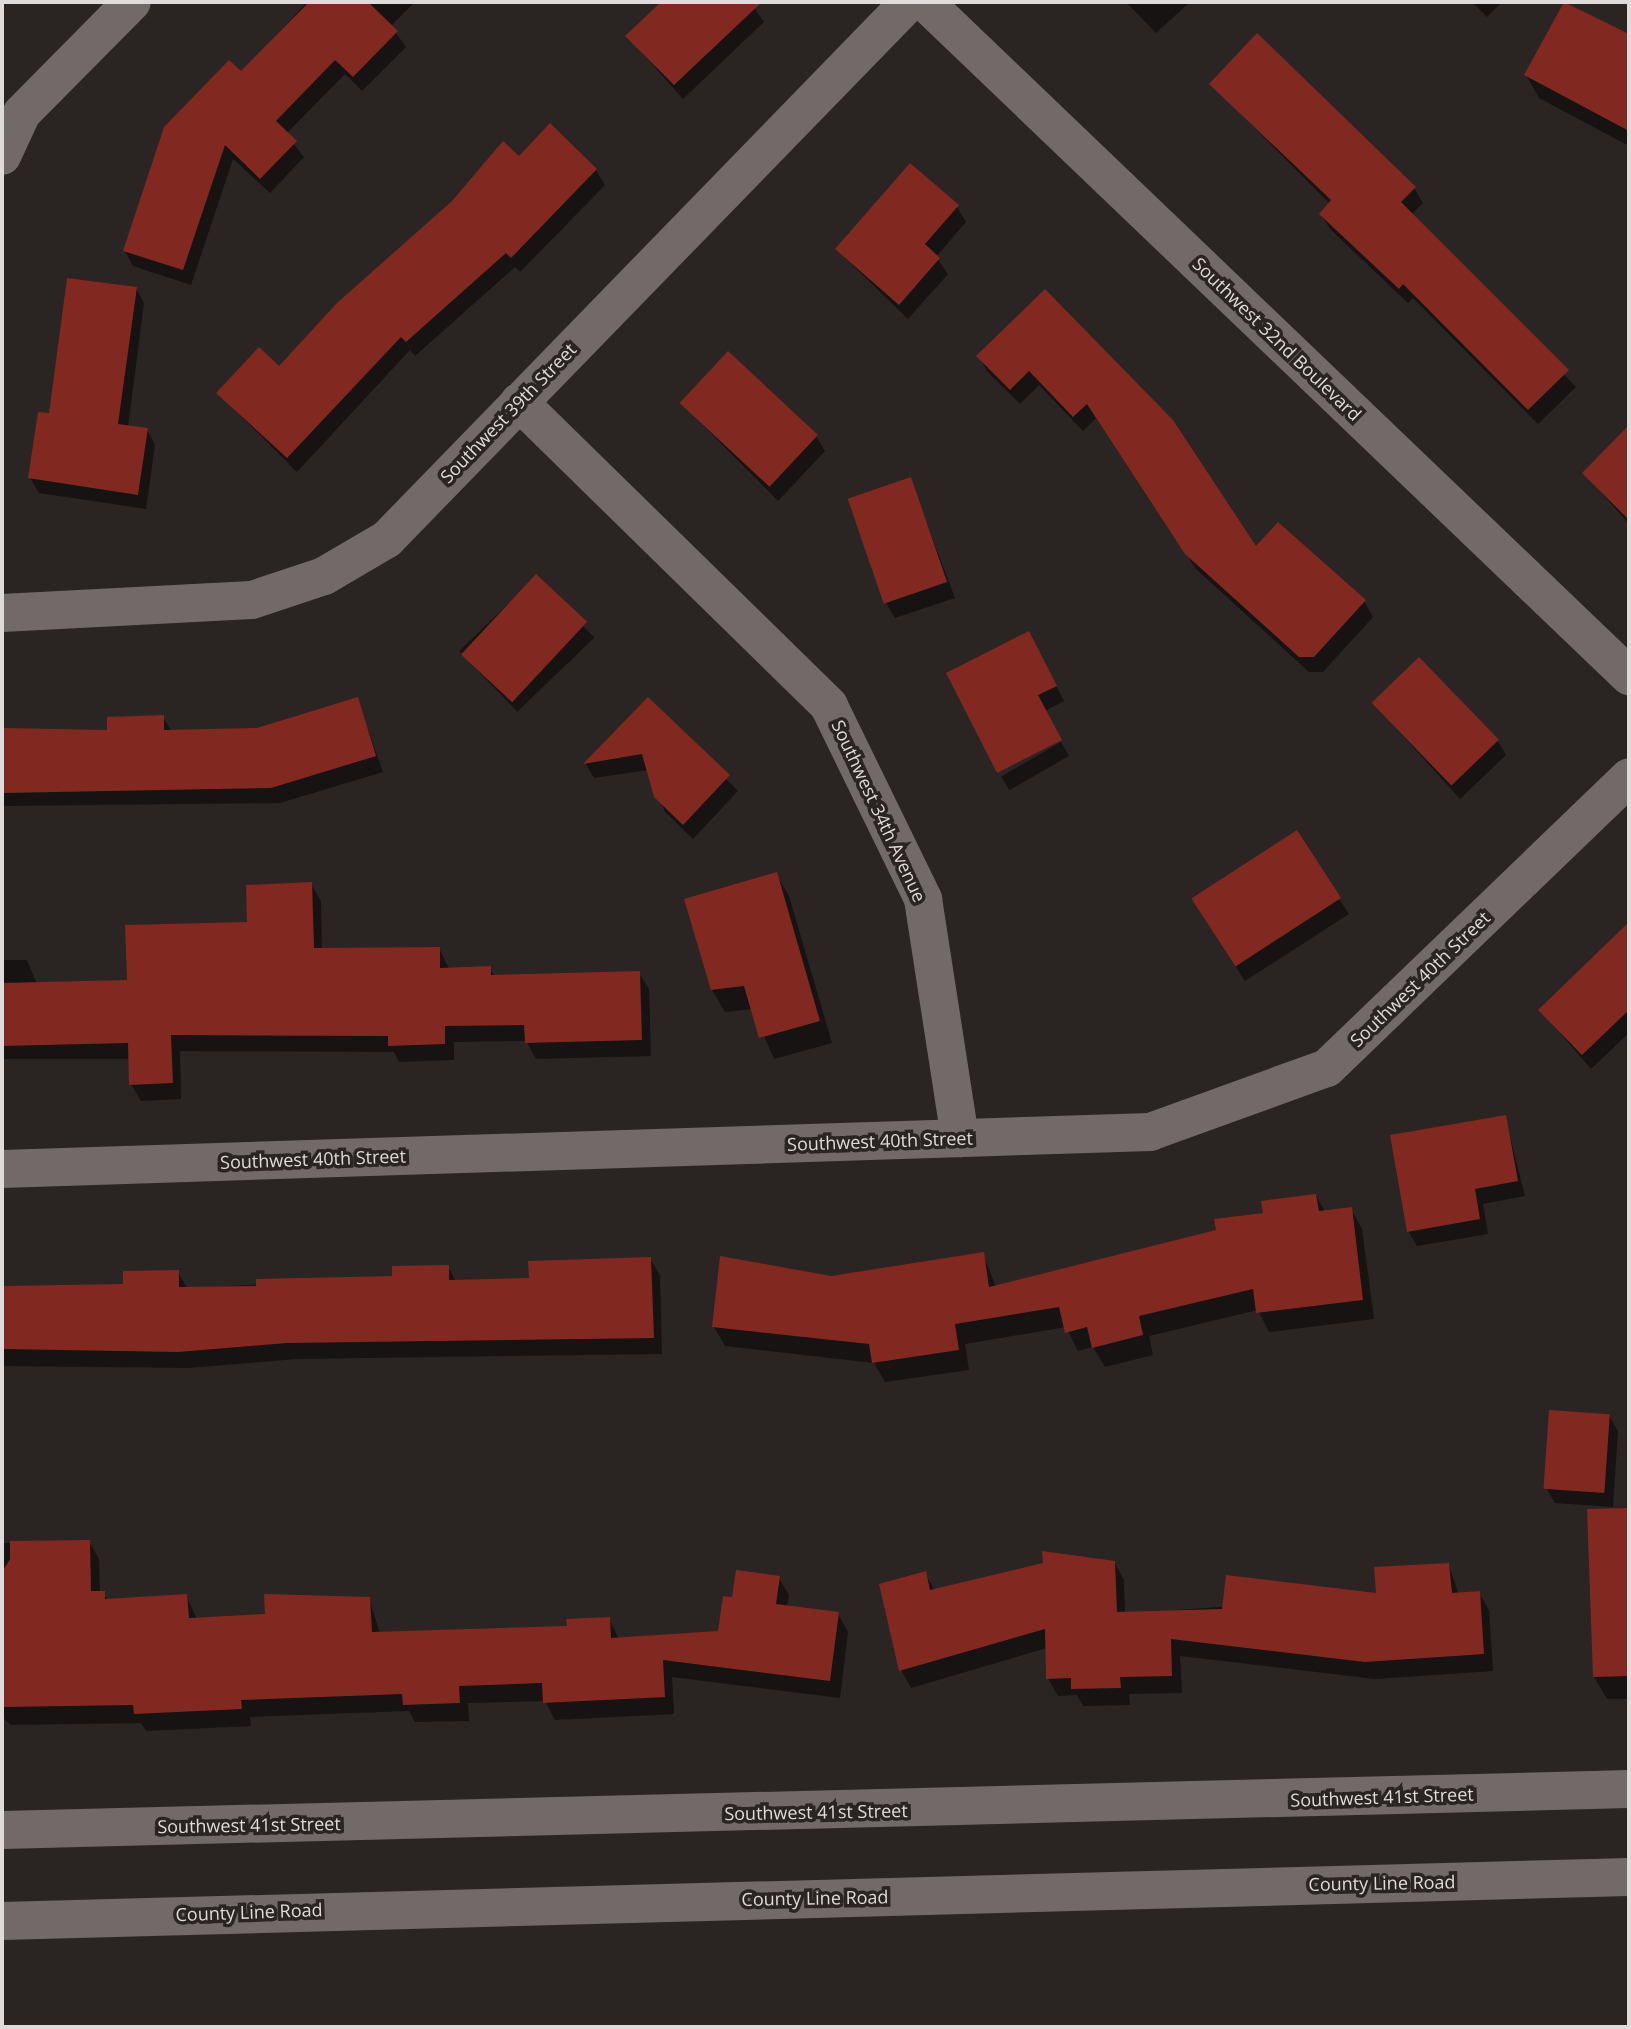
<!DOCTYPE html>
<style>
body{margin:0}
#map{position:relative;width:1631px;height:2029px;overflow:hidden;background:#2a2423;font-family:"Open Sans",sans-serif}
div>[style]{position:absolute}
.shadow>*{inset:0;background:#0007;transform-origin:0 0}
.building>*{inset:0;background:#812920;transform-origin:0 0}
.minor>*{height:38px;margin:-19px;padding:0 19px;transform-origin:19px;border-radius:19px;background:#716a69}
.tertiary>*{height:38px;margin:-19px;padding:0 19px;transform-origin:19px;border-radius:19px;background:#716a69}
span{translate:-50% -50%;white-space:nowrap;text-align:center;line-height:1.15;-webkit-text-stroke:7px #2a2423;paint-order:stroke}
.street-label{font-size:18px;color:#dfdbda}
.frame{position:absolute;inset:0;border:4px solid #dfdbda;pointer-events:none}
</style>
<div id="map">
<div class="shadow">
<div style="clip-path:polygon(307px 2px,415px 2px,391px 26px,406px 47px,362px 91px,345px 74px,286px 134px,304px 157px,270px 193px,233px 159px,191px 285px,133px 266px,125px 251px,241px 74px)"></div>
<div style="clip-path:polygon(663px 2px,750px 2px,764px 22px,683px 99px,627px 36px)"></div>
<div style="clip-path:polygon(1126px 2px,1190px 2px,1156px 33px)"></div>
<div style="clip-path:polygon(1472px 2px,1502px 2px,1487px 17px)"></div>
<div style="clip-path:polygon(1565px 2px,1629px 36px,1629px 146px,1539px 98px,1526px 75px)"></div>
<div style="clip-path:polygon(1211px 84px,1414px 188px,1423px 203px,1411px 215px,1576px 387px,1538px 424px,1413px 298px,1408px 303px,1330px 229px,1321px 214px,1330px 204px)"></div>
<div style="clip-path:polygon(519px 158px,596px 170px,605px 185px,520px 272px,515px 267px,415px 356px,410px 350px,297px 472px,218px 393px,279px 368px)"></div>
<div style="clip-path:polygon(957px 207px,966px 222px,936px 257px,948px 274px,908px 319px,837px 250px)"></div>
<div style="clip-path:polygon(136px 288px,144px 303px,128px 427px,147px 430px,155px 445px,146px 509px,39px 493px,30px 478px,50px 415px)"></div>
<div style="clip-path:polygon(1045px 292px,1256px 548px,1364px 601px,1373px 617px,1323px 672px,1309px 672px,1196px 569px,1096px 418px,1083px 431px,1039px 385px,1020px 404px,987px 371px,979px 356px)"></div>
<div style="clip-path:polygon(681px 403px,816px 436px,825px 451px,778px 501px)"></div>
<div style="clip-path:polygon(1629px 428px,1629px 524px,1584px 473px)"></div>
<div style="clip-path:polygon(910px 479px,955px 598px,895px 618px,886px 603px)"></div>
<div style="left:536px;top:577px;width:84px;height:107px;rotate:46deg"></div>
<div style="clip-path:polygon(1037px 649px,1064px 701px,1045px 711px,998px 770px)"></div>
<div style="clip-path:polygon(357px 699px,383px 772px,280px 803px,2px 806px,2px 730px,109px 732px,163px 717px,172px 732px,257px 729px)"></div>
<div style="clip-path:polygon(648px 700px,738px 791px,693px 839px,665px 812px,648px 770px,594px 778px,586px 764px)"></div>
<div style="clip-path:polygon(1373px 703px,1497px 740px,1506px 755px,1460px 799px)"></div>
<div style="left:1061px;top:742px;width:16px;height:69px;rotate:60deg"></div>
<div style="clip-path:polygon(1296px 833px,1349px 914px,1245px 981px,1202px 915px)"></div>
<div style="clip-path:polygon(776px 874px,789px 896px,832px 1043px,774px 1059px,752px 1009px,725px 1012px,712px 990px)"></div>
<div style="clip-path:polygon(311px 884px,321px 901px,322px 950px,439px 948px,449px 969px,490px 968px,495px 977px,639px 973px,649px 989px,651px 1056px,536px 1059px,526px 1041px,454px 1042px,454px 1060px,399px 1062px,394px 1052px,180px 1051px,181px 1099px,141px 1101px,131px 1084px,130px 1059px,2px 1059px,2px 960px,27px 960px,37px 984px,128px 981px,248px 923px)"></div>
<div style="clip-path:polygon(1626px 928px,1629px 1033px,1591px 1069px,1540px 1010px)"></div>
<div style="clip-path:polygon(1505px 1117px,1525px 1196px,1483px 1204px,1488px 1234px,1417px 1246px,1408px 1231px)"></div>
<div style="clip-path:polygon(1316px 1195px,1325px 1212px,1351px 1209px,1362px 1229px,1374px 1319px,1269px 1332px,1258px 1310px,1149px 1336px,1153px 1355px,1105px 1367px,1093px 1347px,1078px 1351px,1066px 1327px,965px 1344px,969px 1370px,885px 1382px,874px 1363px,725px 1346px,714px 1327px,831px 1278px,983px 1254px,996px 1287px,1218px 1231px)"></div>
<div style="clip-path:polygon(650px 1259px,660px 1275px,662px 1354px,297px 1359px,188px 1368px,2px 1366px,2px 1290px,125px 1286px,178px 1272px,187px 1288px,394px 1278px,448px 1267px,456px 1281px,531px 1280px)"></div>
<div style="clip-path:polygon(1609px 1416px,1618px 1431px,1613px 1507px,1555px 1503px,1546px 1488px)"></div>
<div style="clip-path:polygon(1629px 1510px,1629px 1699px,1607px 1699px,1594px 1677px,1589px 1511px)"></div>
<div style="clip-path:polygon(89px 1542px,99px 1559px,100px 1593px,109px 1600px,186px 1596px,197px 1619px,266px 1616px,266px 1596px,369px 1599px,380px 1633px,569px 1627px,609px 1619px,619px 1639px,720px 1633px,734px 1599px,778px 1577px,789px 1595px,787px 1607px,838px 1614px,848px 1632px,840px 1698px,672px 1677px,674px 1714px,555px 1720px,545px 1701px,468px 1703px,469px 1721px,415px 1722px,409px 1711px,250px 1717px,251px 1726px,146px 1731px,141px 1723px,11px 1725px,2px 1717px,2px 1543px)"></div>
<div style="clip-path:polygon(1114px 1562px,1124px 1580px,1125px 1614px,1377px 1595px,1448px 1564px,1459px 1594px,1479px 1593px,1489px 1610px,1493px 1671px,1375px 1679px,1180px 1656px,1182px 1693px,1129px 1694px,1130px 1705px,1083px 1706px,1077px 1695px,1058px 1696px,1048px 1678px,1047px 1648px,911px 1688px,901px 1670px,925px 1573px,935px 1591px)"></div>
</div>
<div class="building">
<div style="clip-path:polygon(309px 2px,368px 2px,398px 31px,353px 77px,335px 60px,276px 121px,297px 141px,260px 179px,225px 145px,183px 270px,123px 251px,164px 127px,229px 60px,241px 71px)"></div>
<div style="clip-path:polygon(661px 2px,762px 2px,674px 85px,625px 36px)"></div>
<div style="clip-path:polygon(1564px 2px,1629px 34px,1629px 131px,1524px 75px)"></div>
<div style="clip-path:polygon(1257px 33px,1416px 187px,1401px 202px,1569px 370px,1528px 410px,1403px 284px,1399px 289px,1319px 214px,1331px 200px,1209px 84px)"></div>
<div style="clip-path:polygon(550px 123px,597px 169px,511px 258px,506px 253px,406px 342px,401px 337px,287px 458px,216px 393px,259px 347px,279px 366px,337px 303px,452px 201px,503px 141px,519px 156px)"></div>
<div style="clip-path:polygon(910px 163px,959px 205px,925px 244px,940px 258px,899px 305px,835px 249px)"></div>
<div style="clip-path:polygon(67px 278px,137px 287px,118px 424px,148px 428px,138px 495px,28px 478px,38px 412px,49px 413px)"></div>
<div style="clip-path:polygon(1045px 289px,1173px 420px,1256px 546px,1278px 522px,1366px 600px,1314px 657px,1299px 657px,1185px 554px,1087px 404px,1073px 417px,1029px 371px,1010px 390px,976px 356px)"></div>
<div style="left:728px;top:351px;width:123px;height:71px;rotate:43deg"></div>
<div style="clip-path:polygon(1629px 425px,1629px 520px,1582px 473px)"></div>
<div style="left:911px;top:477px;width:111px;height:67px;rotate:71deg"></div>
<div style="left:536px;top:574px;width:70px;height:110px;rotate:43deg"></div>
<div style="clip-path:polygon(1029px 631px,1057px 686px,1038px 695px,1062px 740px,997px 773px,946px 673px)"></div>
<div style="left:1419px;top:657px;width:115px;height:66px;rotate:46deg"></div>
<div style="clip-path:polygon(358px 697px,376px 756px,271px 788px,2px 793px,2px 728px,107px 730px,107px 717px,164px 715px,164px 730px,257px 728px)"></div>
<div style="clip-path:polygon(648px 697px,730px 775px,683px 825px,654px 797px,642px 754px,583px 764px)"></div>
<div style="left:1297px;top:830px;width:81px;height:126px;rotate:57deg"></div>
<div style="clip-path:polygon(777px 872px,820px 1021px,759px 1038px,744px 986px,711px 990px,684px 899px)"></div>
<div style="clip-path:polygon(312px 882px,314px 948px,440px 947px,440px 968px,491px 966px,491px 975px,640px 971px,642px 1040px,525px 1043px,524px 1025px,445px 1026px,445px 1044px,388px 1046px,388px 1036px,171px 1035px,173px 1083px,129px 1085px,128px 1043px,2px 1046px,2px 983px,127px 980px,125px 925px,247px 922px,246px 885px)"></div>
<div style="clip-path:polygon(1629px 922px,1629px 1010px,1582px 1055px,1538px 1010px)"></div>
<div style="clip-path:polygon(1506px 1115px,1518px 1181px,1475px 1189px,1480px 1219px,1407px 1232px,1390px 1135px)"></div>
<div style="clip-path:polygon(1316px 1194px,1319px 1211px,1352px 1207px,1363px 1300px,1256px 1313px,1253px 1289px,1139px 1316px,1143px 1335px,1092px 1348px,1087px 1327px,1065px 1333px,1059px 1307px,955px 1324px,959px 1350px,872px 1363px,869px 1344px,712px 1327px,720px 1256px,831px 1276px,984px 1252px,989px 1287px,1216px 1230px,1214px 1219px,1263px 1213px,1261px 1201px)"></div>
<div style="clip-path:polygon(651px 1257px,654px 1338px,287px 1343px,178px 1352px,2px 1349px,2px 1286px,123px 1284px,123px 1271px,179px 1270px,179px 1287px,256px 1286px,256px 1279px,392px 1276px,392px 1266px,449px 1265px,449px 1280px,529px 1278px,528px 1261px)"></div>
<div style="left:1549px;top:1410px;width:61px;height:79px;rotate:4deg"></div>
<div style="clip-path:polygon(1629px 1508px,1629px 1676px,1593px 1677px,1587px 1509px)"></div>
<div style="clip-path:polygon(90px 1540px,91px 1591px,105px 1591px,105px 1599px,187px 1594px,189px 1618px,265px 1614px,264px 1594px,370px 1597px,372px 1632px,567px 1626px,566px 1619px,610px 1617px,611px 1638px,718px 1631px,723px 1596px,732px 1597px,736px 1570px,780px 1576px,776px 1604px,839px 1612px,830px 1681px,663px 1660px,665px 1697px,543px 1703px,542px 1683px,459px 1686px,460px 1703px,403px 1705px,402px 1694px,241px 1700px,242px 1709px,134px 1714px,133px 1705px,2px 1707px,2px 1572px,10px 1559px,10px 1541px)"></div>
<div style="clip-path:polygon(1042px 1551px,1115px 1561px,1117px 1612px,1222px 1609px,1226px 1575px,1376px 1593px,1374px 1567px,1449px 1563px,1452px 1593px,1480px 1591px,1484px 1654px,1365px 1662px,1171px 1639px,1172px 1676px,1120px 1677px,1121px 1688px,1071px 1689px,1071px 1678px,1046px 1679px,1045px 1629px,899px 1671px,879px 1584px,926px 1571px,930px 1590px,1043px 1563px)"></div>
</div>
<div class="minor">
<div style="left:925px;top:2px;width:975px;rotate:43.75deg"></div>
<div style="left:2px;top:156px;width:47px;rotate:-65.1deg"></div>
<div style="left:22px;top:113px;width:156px;rotate:-45.3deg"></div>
<div style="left:519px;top:402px;width:434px;rotate:44.4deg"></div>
<div style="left:829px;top:706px;width:215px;rotate:64deg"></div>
<div style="left:923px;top:899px;width:242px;rotate:81.2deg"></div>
<div style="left:2px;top:613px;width:250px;rotate:-3deg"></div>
<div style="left:252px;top:600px;width:76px;rotate:-18.4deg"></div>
<div style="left:324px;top:576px;width:73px;rotate:-30.4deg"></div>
<div style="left:387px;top:539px;width:749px;rotate:-45.81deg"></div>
<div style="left:2px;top:1169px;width:1149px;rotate:-1.85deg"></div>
<div style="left:1150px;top:1132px;width:188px;rotate:-19.9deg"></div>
<div style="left:1327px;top:1068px;width:419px;rotate:-43.9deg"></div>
<div style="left:2px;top:1830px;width:1628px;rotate:-1.44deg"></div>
</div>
<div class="tertiary">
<div style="left:2px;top:1921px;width:1628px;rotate:-1.55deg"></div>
</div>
<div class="street-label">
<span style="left:1277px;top:339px;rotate:44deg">Southwest 32nd Boulevard</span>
<span style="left:508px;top:413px;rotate:-46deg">Southwest 39th Street</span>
<span style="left:879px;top:811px;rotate:65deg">Southwest 34th Avenue</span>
<span style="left:1420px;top:979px;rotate:-44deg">Southwest 40th Street</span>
<span style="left:880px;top:1141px;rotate:-2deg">Southwest 40th Street</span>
<span style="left:313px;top:1159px;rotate:-2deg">Southwest 40th Street</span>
<span style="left:1382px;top:1797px;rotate:-2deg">Southwest 41st Street</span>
<span style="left:816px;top:1812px;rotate:-1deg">Southwest 41st Street</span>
<span style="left:249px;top:1825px;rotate:-1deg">Southwest 41st Street</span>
<span style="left:1382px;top:1883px;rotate:-1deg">County Line Road</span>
<span style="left:815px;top:1898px;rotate:-1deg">County Line Road</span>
<span style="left:249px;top:1912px;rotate:-2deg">County Line Road</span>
</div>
<div class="frame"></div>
</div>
